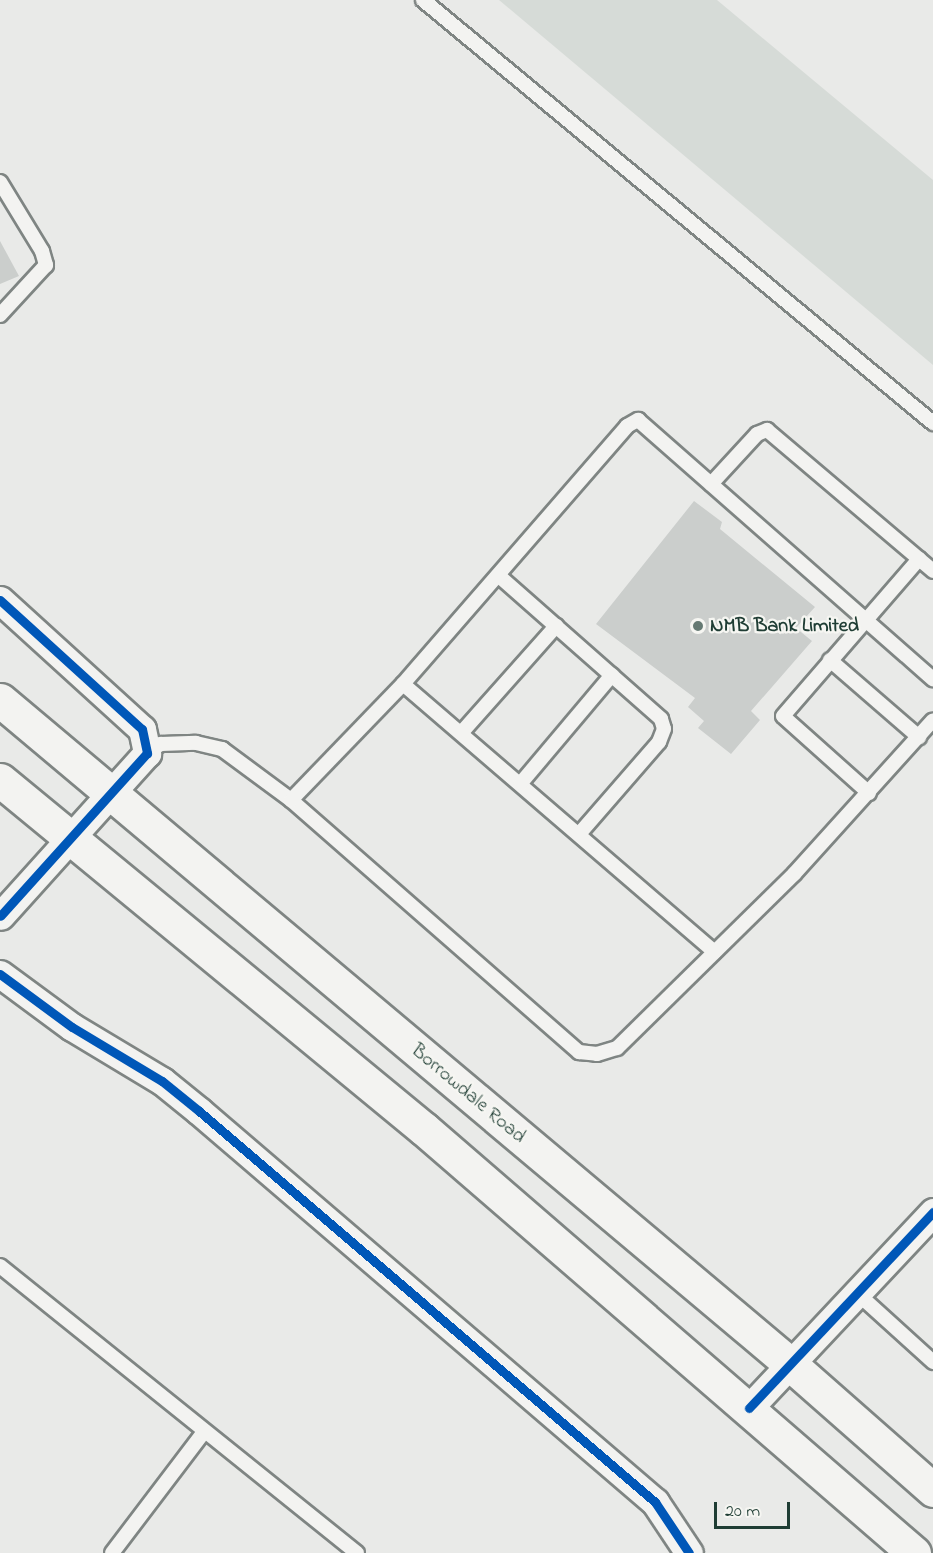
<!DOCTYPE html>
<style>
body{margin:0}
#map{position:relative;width:933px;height:1553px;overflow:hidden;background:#e9eae8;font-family:"Indie Flower",sans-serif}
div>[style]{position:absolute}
.green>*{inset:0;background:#d6dbd7}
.building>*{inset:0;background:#cbcecc}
.roads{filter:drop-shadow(2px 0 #7f8583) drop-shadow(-2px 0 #7f8583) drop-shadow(0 2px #7f8583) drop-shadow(0 -2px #7f8583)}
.lane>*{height:14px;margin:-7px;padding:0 7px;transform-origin:7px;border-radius:7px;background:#f3f3f1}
.street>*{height:27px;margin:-13.5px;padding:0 13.5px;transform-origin:13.5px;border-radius:13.5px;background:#f3f3f1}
.secondary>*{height:33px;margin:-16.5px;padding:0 16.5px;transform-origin:16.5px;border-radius:16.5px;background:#f3f3f1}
.cycleway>*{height:9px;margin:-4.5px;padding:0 4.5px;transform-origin:4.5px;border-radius:4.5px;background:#0057b8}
.dots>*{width:16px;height:16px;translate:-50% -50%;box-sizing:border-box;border:3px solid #f6f6f2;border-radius:50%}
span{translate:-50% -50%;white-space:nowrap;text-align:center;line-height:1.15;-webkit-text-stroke:4.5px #f6f6f2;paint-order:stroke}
.poi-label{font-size:20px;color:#1f3d34;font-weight:700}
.left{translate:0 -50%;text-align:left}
.street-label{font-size:20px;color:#1f3d34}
.scale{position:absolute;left:714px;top:1502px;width:76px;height:27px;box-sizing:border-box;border:3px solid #1f3d34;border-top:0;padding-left:8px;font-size:18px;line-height:21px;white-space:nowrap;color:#1f3d34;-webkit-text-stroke:4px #f6f6f2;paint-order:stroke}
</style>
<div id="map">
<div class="green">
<div style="clip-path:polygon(499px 0,717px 0,933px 180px,933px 365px)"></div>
</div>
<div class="building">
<div style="clip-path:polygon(0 241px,19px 276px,0 284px)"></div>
<div style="clip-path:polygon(694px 501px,722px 522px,720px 529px,815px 607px,796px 628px,812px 641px,751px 711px,760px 720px,731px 754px,698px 728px,704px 721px,688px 707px,695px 698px,596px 624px)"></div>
</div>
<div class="roads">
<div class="lane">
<div style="left:423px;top:0;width:663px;rotate:39.67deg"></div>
<div style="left:0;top:182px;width:81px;rotate:58.7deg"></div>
<div style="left:42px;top:251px;width:15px;rotate:74deg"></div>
<div style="left:46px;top:265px;width:68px;rotate:132.6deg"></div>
<div style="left:711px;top:484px;width:68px;rotate:-47.4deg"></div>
<div style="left:757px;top:434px;width:11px;rotate:-22deg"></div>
<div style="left:767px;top:430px;width:218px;rotate:40.3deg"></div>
<div style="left:499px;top:576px;width:216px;rotate:41.4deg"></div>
<div style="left:661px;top:719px;width:10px;rotate:73deg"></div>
<div style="left:664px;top:729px;width:14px;rotate:111deg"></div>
<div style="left:659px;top:742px;width:121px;rotate:131deg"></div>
<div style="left:830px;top:660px;width:118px;rotate:40.9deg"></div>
<div style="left:403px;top:684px;width:411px;rotate:40.7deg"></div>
<div style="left:462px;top:732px;width:142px;rotate:-48.4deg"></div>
<div style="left:147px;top:753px;width:17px;rotate:-33deg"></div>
<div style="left:161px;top:744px;width:35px;rotate:-2deg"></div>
<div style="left:196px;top:743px;width:27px;rotate:13deg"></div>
<div style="left:222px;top:749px;width:86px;rotate:36.5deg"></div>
<div style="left:291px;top:800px;width:383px;rotate:41.2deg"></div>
<div style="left:579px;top:1052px;width:18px;rotate:6deg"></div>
<div style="left:597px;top:1054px;width:21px;rotate:-17deg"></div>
<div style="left:617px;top:1048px;width:248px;rotate:-44.5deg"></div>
<div style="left:794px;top:874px;width:207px;rotate:-47.9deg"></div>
<div style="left:521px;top:783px;width:141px;rotate:-49.9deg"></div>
<div style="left:869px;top:793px;width:115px;rotate:-138.2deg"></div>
<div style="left:783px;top:716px;width:208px;rotate:-49.1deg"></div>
<div style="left:291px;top:800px;width:161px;rotate:-46deg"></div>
<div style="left:403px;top:684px;width:342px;rotate:-49deg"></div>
<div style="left:627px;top:426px;width:13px;rotate:-29deg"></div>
<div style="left:638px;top:420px;width:393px;rotate:41.3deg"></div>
<div style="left:0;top:1266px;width:458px;rotate:38.8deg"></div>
<div style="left:857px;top:1293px;width:103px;rotate:42.2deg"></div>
<div style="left:112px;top:1553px;width:151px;rotate:-52.8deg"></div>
</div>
<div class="street">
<div style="left:0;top:600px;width:192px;rotate:42.3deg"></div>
<div style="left:142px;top:729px;width:25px;rotate:78deg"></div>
<div style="left:147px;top:753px;width:219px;rotate:132deg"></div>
<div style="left:0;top:974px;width:89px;rotate:36.4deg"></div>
<div style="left:72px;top:1027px;width:105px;rotate:31deg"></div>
<div style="left:162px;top:1081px;width:48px;rotate:39deg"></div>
<div style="left:199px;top:1111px;width:601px;rotate:40.61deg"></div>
<div style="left:655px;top:1502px;width:61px;rotate:56.3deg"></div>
<div style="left:749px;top:1408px;width:269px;rotate:-46.8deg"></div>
</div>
<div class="secondary">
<div style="left:0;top:700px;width:1031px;rotate:40.04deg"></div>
<div style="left:789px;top:1363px;width:192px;rotate:41.4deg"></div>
<div style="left:0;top:780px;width:549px;rotate:39.46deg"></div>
<div style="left:424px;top:1129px;width:648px;rotate:40.87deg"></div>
</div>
</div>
<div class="cycleway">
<div style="left:0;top:600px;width:192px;rotate:42.3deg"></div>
<div style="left:142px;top:729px;width:25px;rotate:78deg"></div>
<div style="left:147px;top:753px;width:219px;rotate:132deg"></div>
<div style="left:0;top:974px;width:89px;rotate:36.4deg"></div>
<div style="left:72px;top:1027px;width:105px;rotate:31deg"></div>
<div style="left:162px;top:1081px;width:48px;rotate:39deg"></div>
<div style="left:199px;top:1111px;width:601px;rotate:40.61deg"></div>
<div style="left:655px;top:1502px;width:61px;rotate:56.3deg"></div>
<div style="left:749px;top:1408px;width:269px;rotate:-46.8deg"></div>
</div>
<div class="dots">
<div style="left:698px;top:626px;background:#667a73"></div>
</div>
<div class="poi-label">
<span class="left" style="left:710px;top:626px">NMB Bank Limited</span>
</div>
<div class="street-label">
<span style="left:468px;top:1094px;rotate:40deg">Borrowdale Road</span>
</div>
<div class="scale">20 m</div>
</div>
